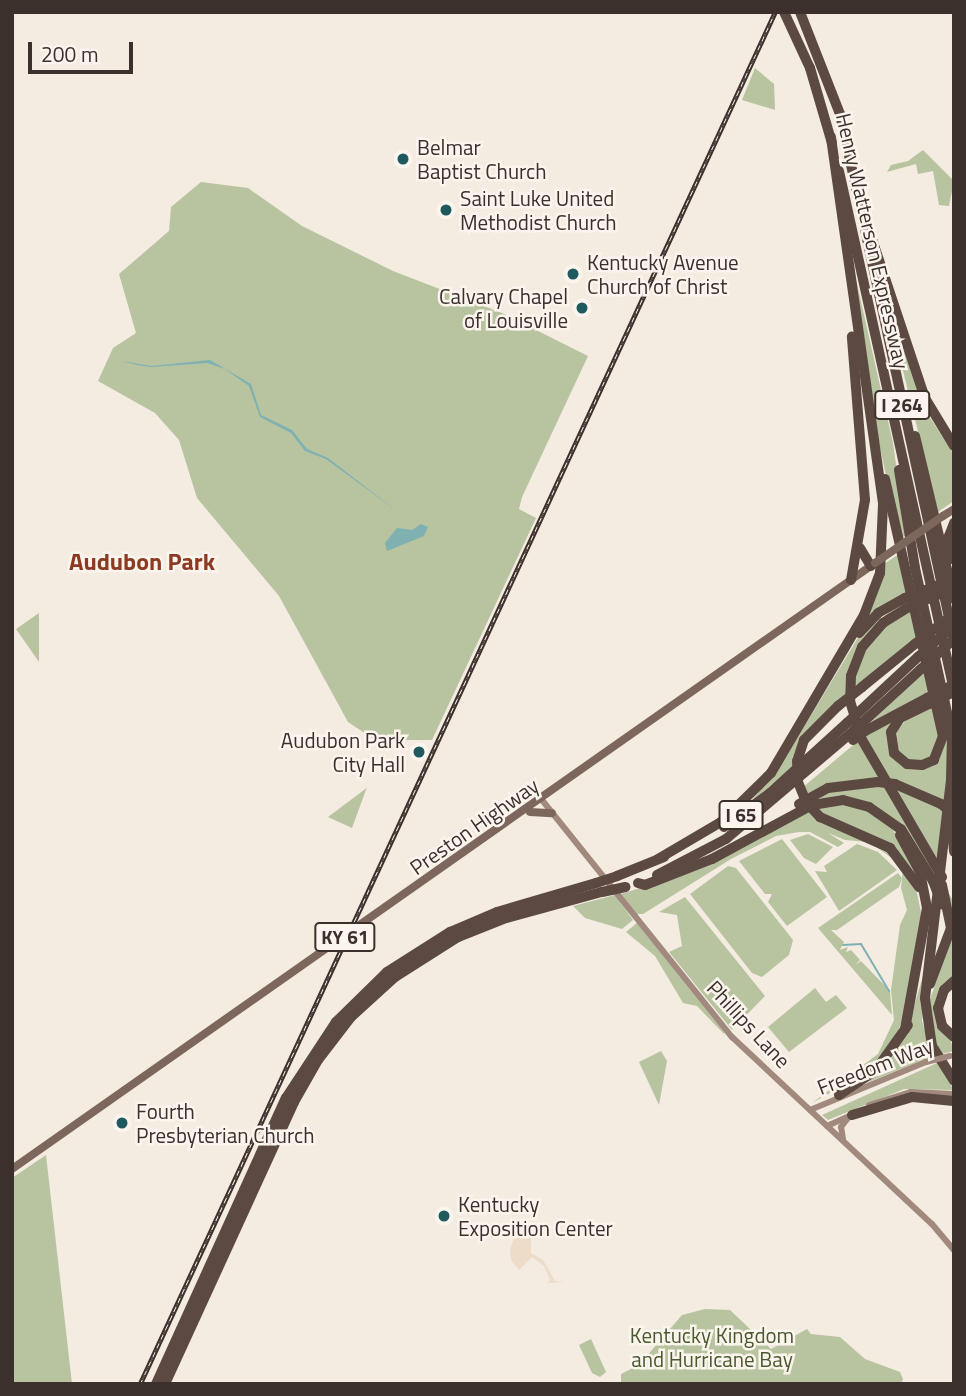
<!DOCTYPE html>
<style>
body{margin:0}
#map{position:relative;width:966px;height:1396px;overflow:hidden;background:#f4ebe1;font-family:"Titillium Web",sans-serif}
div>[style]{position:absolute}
.green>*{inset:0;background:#b8c4a0}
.plaza>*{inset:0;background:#ecdcc8}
.water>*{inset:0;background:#7fb0b2}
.stream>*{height:2px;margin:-1px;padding:0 1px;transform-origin:1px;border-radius:1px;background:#7fb0b2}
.secondary>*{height:6px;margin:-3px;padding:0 3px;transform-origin:3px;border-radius:3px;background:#a18a7d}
.primary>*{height:8px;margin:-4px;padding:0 4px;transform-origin:4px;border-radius:4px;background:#7d675c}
.motorway>*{height:10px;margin:-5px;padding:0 5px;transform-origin:5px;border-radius:5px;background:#5c4a42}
.rail>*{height:4.5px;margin-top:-2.25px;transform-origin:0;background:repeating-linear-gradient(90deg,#fbf5ee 0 5px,#3b302b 0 10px);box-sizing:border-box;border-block:2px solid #3b302b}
.secondary-bridge>*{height:6px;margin:-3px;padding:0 3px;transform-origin:3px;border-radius:3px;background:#a18a7d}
.primary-bridge>*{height:8px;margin:-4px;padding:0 4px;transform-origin:4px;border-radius:4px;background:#7d675c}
.motorway-bridge>*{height:10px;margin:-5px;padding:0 5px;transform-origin:5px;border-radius:5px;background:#5c4a42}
.dots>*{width:19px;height:19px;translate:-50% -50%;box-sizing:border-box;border:4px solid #fbf5ee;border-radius:50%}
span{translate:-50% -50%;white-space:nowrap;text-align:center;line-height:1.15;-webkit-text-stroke:5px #fbf5ee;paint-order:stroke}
.shield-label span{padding:2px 5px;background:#fbf5ee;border:2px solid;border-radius:5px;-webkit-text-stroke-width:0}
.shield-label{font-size:19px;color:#3b302b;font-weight:700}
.poi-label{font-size:21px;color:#3b302b}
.left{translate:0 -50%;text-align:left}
.right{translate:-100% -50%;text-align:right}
.street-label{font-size:21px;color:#3b302b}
.park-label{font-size:21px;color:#4a5a2e}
.quarter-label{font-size:24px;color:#8c3b22;font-weight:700}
.frame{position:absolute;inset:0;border:14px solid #3b302b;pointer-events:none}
.scale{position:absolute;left:28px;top:42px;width:105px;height:32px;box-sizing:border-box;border:4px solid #3b302b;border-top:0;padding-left:9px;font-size:21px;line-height:24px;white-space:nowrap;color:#3b302b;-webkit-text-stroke:5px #fbf5ee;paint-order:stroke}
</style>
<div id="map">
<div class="green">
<div style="clip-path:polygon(755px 68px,774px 84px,775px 110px,742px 100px)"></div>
<div style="clip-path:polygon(923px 150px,954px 181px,949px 206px,939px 205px,933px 171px,918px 174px,916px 164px,887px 172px,891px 165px,908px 161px)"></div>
<div style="clip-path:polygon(201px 182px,248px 188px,302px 226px,393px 271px,502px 313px,588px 356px,522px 497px,519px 509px,536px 518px,432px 740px,375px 740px,348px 722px,279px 596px,197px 498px,179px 440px,155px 413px,98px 381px,113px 348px,136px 333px,119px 274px,169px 231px,171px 207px)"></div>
<div style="clip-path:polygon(846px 235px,893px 443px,906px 535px,900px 539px,870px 402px)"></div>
<div style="clip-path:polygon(883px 290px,924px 408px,954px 455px,954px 501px,938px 512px)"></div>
<div style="clip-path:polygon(899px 554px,908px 593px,862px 626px,884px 564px)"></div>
<div style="clip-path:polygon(905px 600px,871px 629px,847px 696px,808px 729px,794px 765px,749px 804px,784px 760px,859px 636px)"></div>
<div style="clip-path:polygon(911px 609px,918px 638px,853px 691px,859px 662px,875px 633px)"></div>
<div style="clip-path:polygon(39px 613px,39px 662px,16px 629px)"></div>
<div style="clip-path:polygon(926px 671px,931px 693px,871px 722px,890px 704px)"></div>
<div style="clip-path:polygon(943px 700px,949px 756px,944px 804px,889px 781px,863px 736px,900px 713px,890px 727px,899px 763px,939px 760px,946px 741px)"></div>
<div style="clip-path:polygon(933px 705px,940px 733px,930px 760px,910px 763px,898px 755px,897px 731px,906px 720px)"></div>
<div style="clip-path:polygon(858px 741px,881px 780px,806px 797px,802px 788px)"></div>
<div style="clip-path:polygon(885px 785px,914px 835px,934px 875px,919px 850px,877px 810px,814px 797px,828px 791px)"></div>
<div style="clip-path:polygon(892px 786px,944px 810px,937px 863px)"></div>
<div style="clip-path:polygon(367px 787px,352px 828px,328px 817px,364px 790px)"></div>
<div style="clip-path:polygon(846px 804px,865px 810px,893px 830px,912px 862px,924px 896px,913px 870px,894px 849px,831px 822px,818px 808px)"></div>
<div style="clip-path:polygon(807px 810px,830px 826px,873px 840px,896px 856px,915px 884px,922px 917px,910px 1002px,892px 1045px,866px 1073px,812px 1103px,878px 1054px,894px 1020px,891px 990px,900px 925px,907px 910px,901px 888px,903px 870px,896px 861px,869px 842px,845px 840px,828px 833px,844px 843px,838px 847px,810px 832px,799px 832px,776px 836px,731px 859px,643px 914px,635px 914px,621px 894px,694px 871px)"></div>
<div style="clip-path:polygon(808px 834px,833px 847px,816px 864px,804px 858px,790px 840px)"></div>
<div style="clip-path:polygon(782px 839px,827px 897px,787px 926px,768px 902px,772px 894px,765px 894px,739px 861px)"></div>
<div style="clip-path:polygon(857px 844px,878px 852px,897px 870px,839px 911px,815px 871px,827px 872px,824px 866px)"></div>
<div style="clip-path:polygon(728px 866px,736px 868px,793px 940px,789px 955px,762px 977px,752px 973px,690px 894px)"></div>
<div style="clip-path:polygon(898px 873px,902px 878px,899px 887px,837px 930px,831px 930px,844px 942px,840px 950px,848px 947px,846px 952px,851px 950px,860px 960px,855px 965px,861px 961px,890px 991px,892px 1015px,818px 928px)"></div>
<div style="clip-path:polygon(948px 892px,954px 902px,954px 979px,937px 1002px,954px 1051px,938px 1055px,930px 999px,949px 947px)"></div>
<div style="clip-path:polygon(615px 895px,633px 920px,622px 929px,585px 918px,573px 906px)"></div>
<div style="clip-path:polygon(685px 897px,765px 996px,732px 1030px,669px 952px,682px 946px,677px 915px,659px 912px)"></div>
<div style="clip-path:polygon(637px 923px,724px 1032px,724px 1034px,697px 1006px,683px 1003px,655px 956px,626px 932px)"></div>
<div style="clip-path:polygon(926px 966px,922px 1021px,933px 1056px,866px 1083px,905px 1036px)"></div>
<div style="clip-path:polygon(815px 988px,826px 1002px,836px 995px,847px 1008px,789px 1052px,768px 1027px)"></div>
<div style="clip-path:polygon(661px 1051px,667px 1061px,659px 1105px,639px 1062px)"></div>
<div style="clip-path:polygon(937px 1063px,954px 1090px,904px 1089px,828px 1120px,822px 1115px)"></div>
<div style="clip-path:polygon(46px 1155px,72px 1384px,12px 1384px,12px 1178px)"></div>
<div style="clip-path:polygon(705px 1309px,730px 1310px,771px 1349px,807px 1329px,811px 1334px,840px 1337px,865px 1359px,900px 1372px,903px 1379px,901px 1384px,621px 1384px,621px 1374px,639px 1365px,682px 1315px)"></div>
<div style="clip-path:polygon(591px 1339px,606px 1372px,600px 1377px,592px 1373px,579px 1345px)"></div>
</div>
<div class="plaza">
<div style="clip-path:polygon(523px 1216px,521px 1226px,531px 1236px,531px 1253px,543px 1260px,555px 1281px,564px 1282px,547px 1283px,550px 1280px,544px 1266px,532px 1257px,519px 1270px,511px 1260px,510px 1249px)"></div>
</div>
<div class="water">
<div style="clip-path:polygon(210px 360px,251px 384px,261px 415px,292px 430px,307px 449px,328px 458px,398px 512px,326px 459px,305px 451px,291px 433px,260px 417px,249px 386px,225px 369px,207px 363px,152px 367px,137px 365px,121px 361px,152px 366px)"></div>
<div style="clip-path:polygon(421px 524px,428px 527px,424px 536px,387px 551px,385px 543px,397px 528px,412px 530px)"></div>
</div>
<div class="stream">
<div style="left:843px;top:945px;width:18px;rotate:-3deg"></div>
<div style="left:861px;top:944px;width:55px;rotate:59.2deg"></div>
</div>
<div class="secondary">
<div style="left:542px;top:800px;width:304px;rotate:51.3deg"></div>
<div style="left:732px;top:1037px;width:274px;rotate:43.1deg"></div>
<div style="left:932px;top:1224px;width:34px;rotate:50deg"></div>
<div style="left:869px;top:1105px;width:44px;rotate:-17.2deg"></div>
<div style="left:911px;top:1092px;width:43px;rotate:2.7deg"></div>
<div style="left:810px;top:1110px;width:126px;rotate:-22.5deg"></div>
<div style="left:827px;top:1126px;width:30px;rotate:-24deg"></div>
<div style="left:843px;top:1139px;width:12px;rotate:-99deg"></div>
<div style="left:841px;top:1127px;width:11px;rotate:-52deg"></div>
</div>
<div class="primary">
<div style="left:943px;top:516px;width:13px;rotate:-32deg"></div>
<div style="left:530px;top:812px;width:22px;rotate:3deg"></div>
<div style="left:12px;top:1169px;width:1055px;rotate:-35.08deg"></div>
</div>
<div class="motorway">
<div style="left:784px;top:12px;width:62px;rotate:65.1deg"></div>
<div style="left:810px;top:68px;width:78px;rotate:73.7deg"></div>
<div style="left:800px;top:12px;width:110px;rotate:68.6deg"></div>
<div style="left:840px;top:114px;width:539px;rotate:77.79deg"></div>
<div style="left:839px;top:171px;width:532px;rotate:77.51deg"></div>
<div style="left:872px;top:239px;width:168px;rotate:71.6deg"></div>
<div style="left:925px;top:398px;width:56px;rotate:58.9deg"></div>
<div style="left:915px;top:436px;width:168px;rotate:76.5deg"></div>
<div style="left:899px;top:470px;width:99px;rotate:80.7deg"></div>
<div style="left:915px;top:568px;width:171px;rotate:77.5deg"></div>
<div style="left:952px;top:735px;width:45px;rotate:91.3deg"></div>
<div style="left:951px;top:780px;width:220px;rotate:96.8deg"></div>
<div style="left:925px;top:998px;width:49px;rotate:81.7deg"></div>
<div style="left:932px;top:1046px;width:41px;rotate:57.8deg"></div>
<div style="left:885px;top:479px;width:263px;rotate:77.3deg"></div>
<div style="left:943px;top:736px;width:26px;rotate:111deg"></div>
<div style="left:934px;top:760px;width:13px;rotate:157deg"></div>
<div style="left:922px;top:765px;width:15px;rotate:-176deg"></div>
<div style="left:907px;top:764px;width:17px;rotate:-140deg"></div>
<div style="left:894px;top:753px;width:21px;rotate:-98deg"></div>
<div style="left:891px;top:732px;width:17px;rotate:-57deg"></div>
<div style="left:900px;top:718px;width:32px;rotate:-26deg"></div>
<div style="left:860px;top:548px;width:21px;rotate:59deg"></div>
<div style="left:951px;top:559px;width:23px;rotate:-95deg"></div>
<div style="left:949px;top:536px;width:14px;rotate:-69deg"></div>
<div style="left:851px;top:580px;width:81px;rotate:-80.1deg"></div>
<div style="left:865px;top:500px;width:164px;rotate:-94.6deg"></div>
<div style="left:907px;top:608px;width:28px;rotate:148deg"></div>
<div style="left:883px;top:623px;width:32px;rotate:131deg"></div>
<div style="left:862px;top:647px;width:31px;rotate:111deg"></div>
<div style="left:851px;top:676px;width:25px;rotate:92deg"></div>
<div style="left:850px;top:701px;width:39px;rotate:73deg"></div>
<div style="left:861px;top:738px;width:147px;rotate:59.8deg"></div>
<div style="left:859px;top:633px;width:28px;rotate:-46deg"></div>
<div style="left:878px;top:613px;width:31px;rotate:-29deg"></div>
<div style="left:862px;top:687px;width:68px;rotate:-39.1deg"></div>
<div style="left:859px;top:712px;width:81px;rotate:-43deg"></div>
<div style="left:862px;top:723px;width:80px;rotate:-42.5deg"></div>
<div style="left:865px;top:731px;width:70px;rotate:-28deg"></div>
<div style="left:804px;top:740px;width:48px;rotate:-45deg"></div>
<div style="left:895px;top:784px;width:50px;rotate:23.5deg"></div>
<div style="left:799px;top:804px;width:33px;rotate:-29deg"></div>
<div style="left:828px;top:788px;width:50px;rotate:-6.8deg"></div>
<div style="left:820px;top:817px;width:77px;rotate:23.9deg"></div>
<div style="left:890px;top:848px;width:49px;rotate:53.4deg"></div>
<div style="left:951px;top:822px;width:30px;rotate:84deg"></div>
<div style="left:724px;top:827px;width:57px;rotate:-36.5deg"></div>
<div style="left:770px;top:793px;width:104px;rotate:-42.3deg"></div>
<div style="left:900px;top:835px;width:42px;rotate:61.6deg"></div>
<div style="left:920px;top:872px;width:37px;rotate:79deg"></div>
<div style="left:927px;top:908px;width:123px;rotate:100.3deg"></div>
<div style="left:658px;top:859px;width:73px;rotate:-30.4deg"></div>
<div style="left:721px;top:822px;width:70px;rotate:-44.4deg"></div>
<div style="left:771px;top:773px;width:183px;rotate:-59.5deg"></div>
<div style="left:864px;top:615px;width:45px;rotate:-69.1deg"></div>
<div style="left:880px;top:573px;width:70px;rotate:-87.5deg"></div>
<div style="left:883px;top:503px;width:370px;rotate:-98.1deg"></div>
<div style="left:657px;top:875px;width:78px;rotate:-27.6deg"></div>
<div style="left:726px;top:839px;width:162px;rotate:-40.3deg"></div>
<div style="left:617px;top:876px;width:51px;rotate:-22deg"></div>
<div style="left:638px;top:883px;width:7px;rotate:16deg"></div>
<div style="left:645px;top:885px;width:72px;rotate:-21.2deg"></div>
<div style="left:712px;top:859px;width:114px;rotate:-28.4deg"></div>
<div style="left:812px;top:805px;width:31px;rotate:-9deg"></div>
<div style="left:843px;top:800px;width:27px;rotate:15deg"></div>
<div style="left:869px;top:807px;width:39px;rotate:35deg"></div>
<div style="left:901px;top:829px;width:61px;rotate:58.4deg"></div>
<div style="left:954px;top:981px;width:13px;rotate:138deg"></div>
<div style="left:944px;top:990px;width:19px;rotate:108deg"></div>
<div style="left:938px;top:1008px;width:18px;rotate:77deg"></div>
<div style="left:942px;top:1026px;width:16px;rotate:43deg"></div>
<div style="left:930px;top:984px;width:60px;rotate:-69.4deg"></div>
<div style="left:951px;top:928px;width:44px;rotate:-101.8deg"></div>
<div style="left:839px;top:1095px;width:45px;rotate:-34deg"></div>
<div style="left:876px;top:1070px;width:55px;rotate:-54.6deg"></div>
<div style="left:852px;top:1115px;width:63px;rotate:-16.7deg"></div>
<div style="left:912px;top:1097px;width:42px;rotate:5.4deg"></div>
<div style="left:156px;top:1384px;width:314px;rotate:-65.6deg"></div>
<div style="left:286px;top:1098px;width:91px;rotate:-56.7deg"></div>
<div style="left:336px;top:1022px;width:71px;rotate:-44.4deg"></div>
<div style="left:387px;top:972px;width:75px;rotate:-32.4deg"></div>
<div style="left:450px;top:932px;width:51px;rotate:-23.1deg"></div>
<div style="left:497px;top:912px;width:103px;rotate:-16.3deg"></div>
<div style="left:165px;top:1384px;width:310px;rotate:-65.4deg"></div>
<div style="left:294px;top:1102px;width:48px;rotate:-60.3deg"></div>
<div style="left:318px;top:1060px;width:54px;rotate:-52.5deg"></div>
<div style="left:351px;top:1017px;width:59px;rotate:-42.3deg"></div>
<div style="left:395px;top:977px;width:75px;rotate:-32.4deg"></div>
<div style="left:458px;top:937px;width:52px;rotate:-21.6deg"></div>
<div style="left:506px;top:918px;width:99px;rotate:-15.2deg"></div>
</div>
<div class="rail">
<div style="left:140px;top:1384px;width:1512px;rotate:-65.16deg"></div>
</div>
<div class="secondary-bridge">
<div style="left:926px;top:1062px;width:25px;rotate:-14deg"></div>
</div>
<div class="primary-bridge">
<div style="left:875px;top:563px;width:83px;rotate:-34.7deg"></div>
</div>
<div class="motorway-bridge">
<div style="left:905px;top:598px;width:53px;rotate:-21.2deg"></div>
<div style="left:907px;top:608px;width:51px;rotate:-23.1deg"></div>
<div style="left:915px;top:644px;width:49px;rotate:-37.6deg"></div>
<div style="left:918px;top:657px;width:48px;rotate:-41.6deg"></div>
<div style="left:921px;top:669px;width:45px;rotate:-42.3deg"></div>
<div style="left:927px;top:698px;width:30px;rotate:-27deg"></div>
<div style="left:929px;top:704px;width:28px;rotate:-26deg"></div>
<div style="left:838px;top:706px;width:31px;rotate:-38deg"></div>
<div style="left:847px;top:723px;width:16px;rotate:-43deg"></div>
<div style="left:850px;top:734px;width:16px;rotate:-43deg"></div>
<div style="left:804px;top:740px;width:22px;rotate:108deg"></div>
<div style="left:797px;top:761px;width:21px;rotate:87deg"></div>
<div style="left:798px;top:782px;width:22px;rotate:68deg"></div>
<div style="left:806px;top:802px;width:21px;rotate:47deg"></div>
<div style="left:853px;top:740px;width:15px;rotate:-37deg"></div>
<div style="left:878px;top:782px;width:17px;rotate:7deg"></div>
<div style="left:941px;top:804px;width:17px;rotate:40deg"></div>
<div style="left:935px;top:865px;width:14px;rotate:60deg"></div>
<div style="left:933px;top:881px;width:25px;rotate:69deg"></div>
<div style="left:596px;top:883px;width:22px;rotate:-18deg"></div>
<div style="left:602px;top:892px;width:24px;rotate:-12deg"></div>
</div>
<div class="dots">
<div style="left:403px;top:159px;background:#1f5a5e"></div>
<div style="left:446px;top:210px;background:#1f5a5e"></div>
<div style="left:573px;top:274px;background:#1f5a5e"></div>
<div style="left:582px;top:308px;background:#1f5a5e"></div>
<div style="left:419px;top:752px;background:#1f5a5e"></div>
<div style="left:122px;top:1123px;background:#1f5a5e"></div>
<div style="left:444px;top:1216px;background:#1f5a5e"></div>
</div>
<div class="shield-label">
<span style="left:902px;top:405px">I 264</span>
<span style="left:741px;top:815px">I 65</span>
<span style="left:345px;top:937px">KY 61</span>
</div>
<div class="poi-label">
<span class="left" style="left:417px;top:159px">Belmar<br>Baptist Church</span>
<span class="left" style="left:460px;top:210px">Saint Luke United<br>Methodist Church</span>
<span class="left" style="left:587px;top:274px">Kentucky Avenue<br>Church of Christ</span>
<span class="right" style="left:568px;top:308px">Calvary Chapel<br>of Louisville</span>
<span class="right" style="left:405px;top:752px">Audubon Park<br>City Hall</span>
<span class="left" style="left:136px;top:1123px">Fourth<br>Presbyterian Church</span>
<span class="left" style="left:458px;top:1216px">Kentucky<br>Exposition Center</span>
</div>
<div class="street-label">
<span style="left:873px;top:241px;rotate:77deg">Henry Watterson Expressway</span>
<span style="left:474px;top:826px;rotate:-35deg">Preston Highway</span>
<span style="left:749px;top:1024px;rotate:47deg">Phillips Lane</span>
<span style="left:875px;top:1066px;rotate:-21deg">Freedom Way</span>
</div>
<div class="park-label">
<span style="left:712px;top:1347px">Kentucky Kingdom<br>and Hurricane Bay</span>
</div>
<div class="quarter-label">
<span style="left:142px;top:562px">Audubon Park</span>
</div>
<div class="frame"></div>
<div class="scale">200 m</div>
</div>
